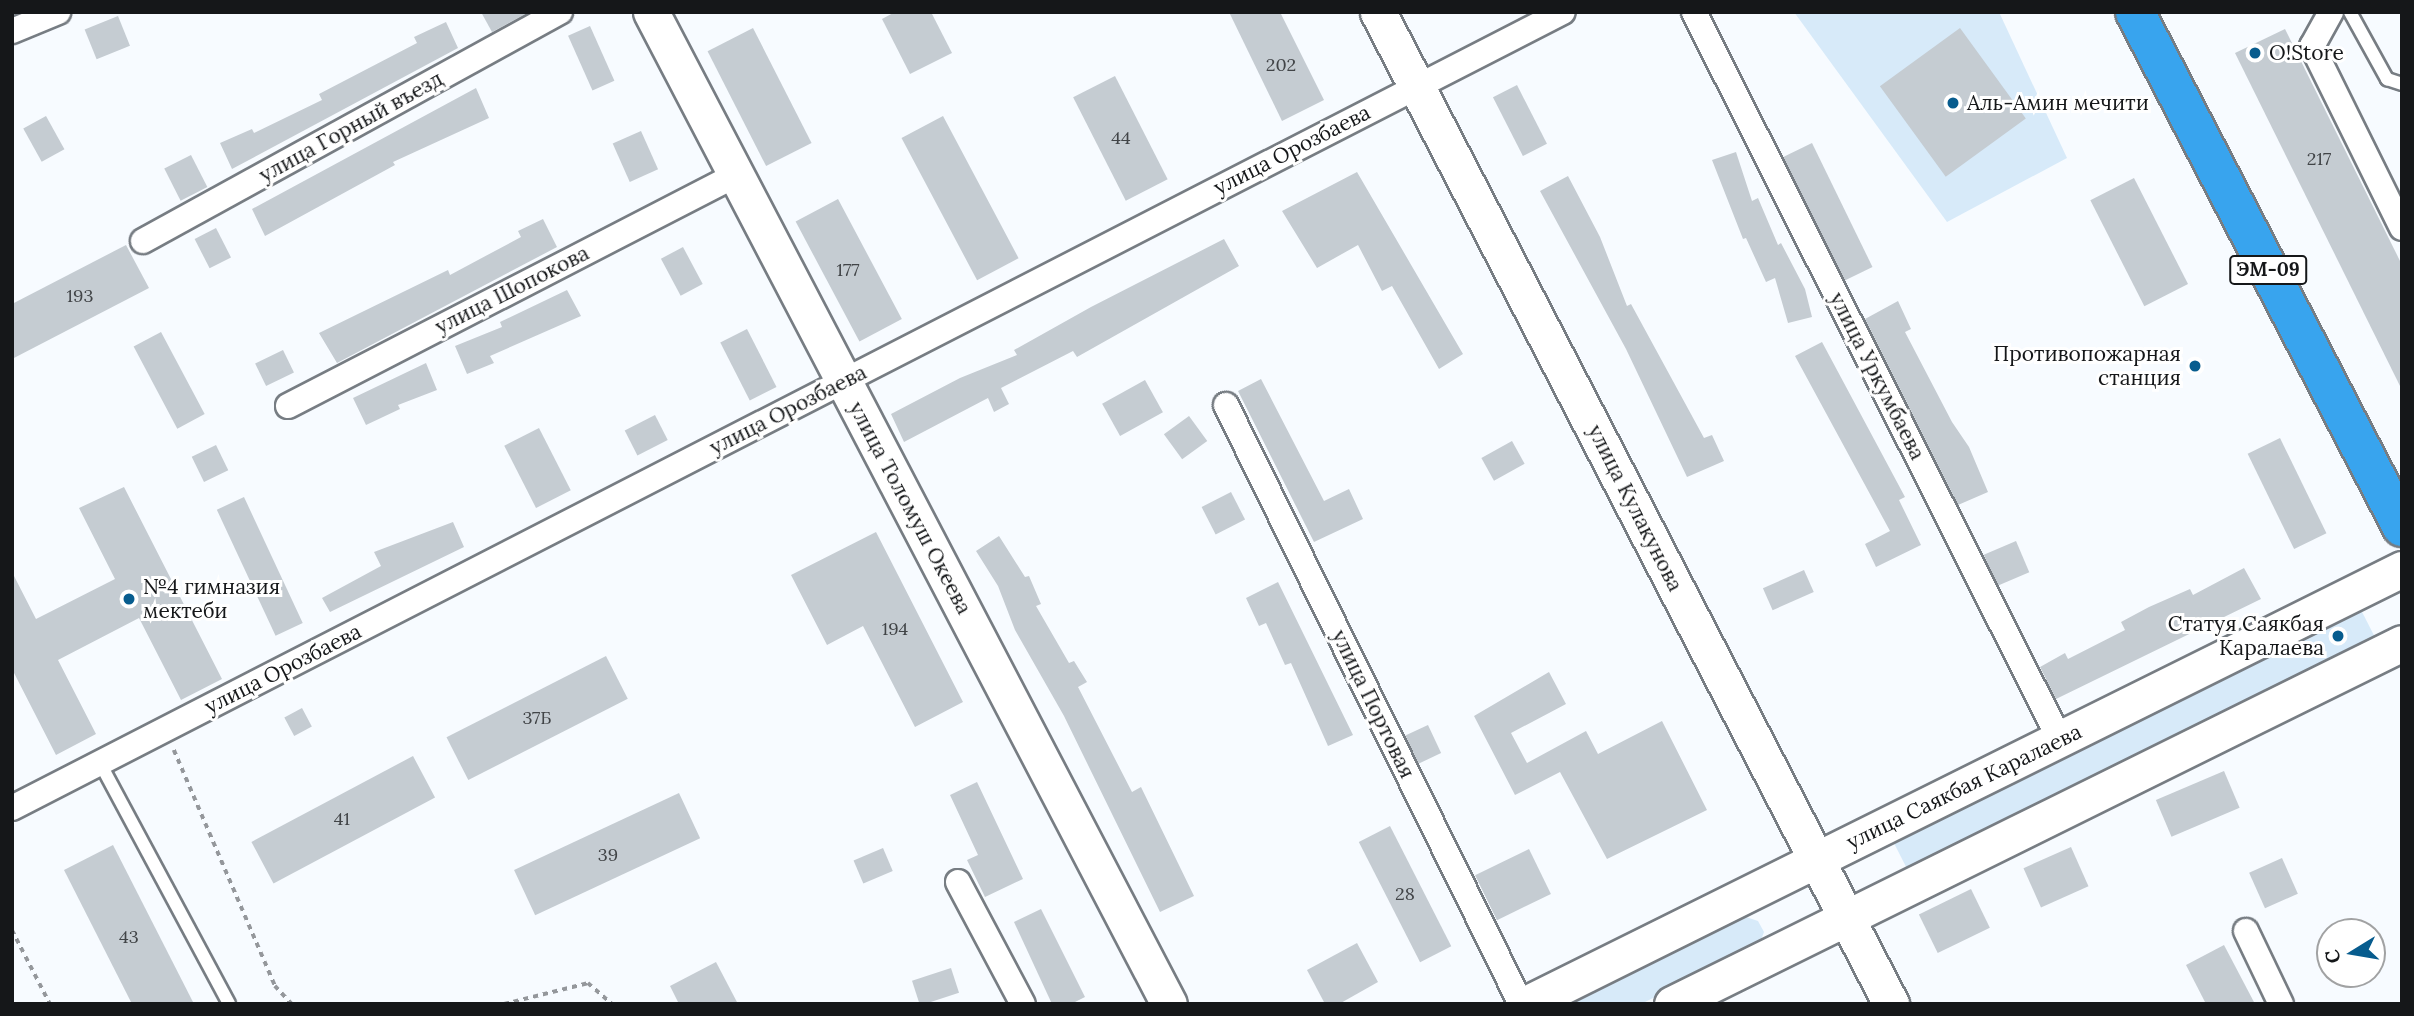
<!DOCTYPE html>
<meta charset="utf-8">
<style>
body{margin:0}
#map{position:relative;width:2414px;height:1016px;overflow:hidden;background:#f7fbff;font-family:Lora,serif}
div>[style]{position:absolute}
.green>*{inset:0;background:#d7eaf9;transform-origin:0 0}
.building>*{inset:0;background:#c5ccd2;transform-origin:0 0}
.path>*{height:3.5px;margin-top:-1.75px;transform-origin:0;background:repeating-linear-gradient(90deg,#94979b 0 5px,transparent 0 10px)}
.roads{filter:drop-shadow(2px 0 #777d83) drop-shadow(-2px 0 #777d83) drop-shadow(0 2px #777d83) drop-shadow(0 -2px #777d83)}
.lane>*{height:12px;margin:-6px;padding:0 6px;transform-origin:6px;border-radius:6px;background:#fff}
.street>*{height:24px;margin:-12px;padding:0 12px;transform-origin:12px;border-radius:12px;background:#fff}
.secondary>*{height:35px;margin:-17.5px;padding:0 17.5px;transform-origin:17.5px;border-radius:17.5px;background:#fff}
.highway>*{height:38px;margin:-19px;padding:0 19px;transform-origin:19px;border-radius:19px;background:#38a4ee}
.dots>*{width:19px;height:19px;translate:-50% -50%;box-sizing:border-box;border:4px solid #fff;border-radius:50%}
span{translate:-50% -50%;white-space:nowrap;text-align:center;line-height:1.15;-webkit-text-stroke:6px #fff;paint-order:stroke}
.number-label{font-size:18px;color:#414447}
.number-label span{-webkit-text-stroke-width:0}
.shield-label span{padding:2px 5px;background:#fff;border:2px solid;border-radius:5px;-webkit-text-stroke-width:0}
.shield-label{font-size:19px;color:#151719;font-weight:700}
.poi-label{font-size:21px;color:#151719}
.left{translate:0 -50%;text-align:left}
.right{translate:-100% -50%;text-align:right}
.street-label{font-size:21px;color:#151719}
.frame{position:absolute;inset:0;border:14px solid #151719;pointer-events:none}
.north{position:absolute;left:2316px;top:918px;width:70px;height:70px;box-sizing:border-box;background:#fff;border:2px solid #a1a2a3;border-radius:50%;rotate:259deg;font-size:19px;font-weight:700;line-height:28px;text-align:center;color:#151719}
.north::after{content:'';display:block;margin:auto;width:24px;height:32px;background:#075c8e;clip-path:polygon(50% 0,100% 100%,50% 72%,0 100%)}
</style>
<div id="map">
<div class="green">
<div style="clip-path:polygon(1794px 12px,1999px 12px,2067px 158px,1947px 222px)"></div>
<div style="left:2359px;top:606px;width:36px;height:522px;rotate:63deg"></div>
<div style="clip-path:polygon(1746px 917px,1758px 921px,1764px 932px,1759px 945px,1641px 1004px,1570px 1004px)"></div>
</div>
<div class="building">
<div style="clip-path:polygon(481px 12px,529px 12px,492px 32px)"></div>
<div style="clip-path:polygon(895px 12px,931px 12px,952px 53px,910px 74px,882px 19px)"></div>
<div style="clip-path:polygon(1229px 12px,1280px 12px,1324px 100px,1282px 121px)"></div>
<div style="left:118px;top:16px;width:32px;height:36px;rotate:68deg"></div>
<div style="clip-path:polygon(446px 22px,458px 48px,232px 169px,220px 143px,252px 129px,254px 133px,322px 100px,319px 94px,417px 43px,414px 37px)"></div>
<div style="left:590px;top:26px;width:60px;height:24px;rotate:66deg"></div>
<div style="left:753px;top:28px;width:129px;height:51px;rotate:63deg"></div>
<div style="left:1960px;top:28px;width:112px;height:99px;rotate:54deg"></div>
<div style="clip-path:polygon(2285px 29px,2402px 265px,2402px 390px,2235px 53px)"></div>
<div style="left:1115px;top:76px;width:116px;height:47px;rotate:63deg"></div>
<div style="left:1517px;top:85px;width:66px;height:27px;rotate:63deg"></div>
<div style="clip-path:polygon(476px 88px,489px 118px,393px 162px,395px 165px,265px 236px,252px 209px)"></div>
<div style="left:46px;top:116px;width:38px;height:26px;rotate:61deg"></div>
<div style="left:943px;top:116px;width:161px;height:47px;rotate:62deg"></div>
<div style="left:641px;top:131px;width:42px;height:31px;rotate:66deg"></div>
<div style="left:1812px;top:143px;width:138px;height:32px;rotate:64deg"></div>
<div style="clip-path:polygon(1736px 152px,1752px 201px,1758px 198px,1778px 245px,1781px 243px,1805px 289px,1812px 317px,1788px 323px,1775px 278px,1766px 282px,1746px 238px,1743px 239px,1712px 160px)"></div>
<div style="left:191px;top:155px;width:36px;height:30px;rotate:63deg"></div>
<div style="clip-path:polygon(1357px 172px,1463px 354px,1439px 369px,1392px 286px,1382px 291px,1358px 245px,1317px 268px,1282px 211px)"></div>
<div style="clip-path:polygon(1568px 176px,1600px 237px,1627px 306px,1631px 304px,1704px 438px,1712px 435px,1724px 461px,1687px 477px,1626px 349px,1540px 191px)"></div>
<div style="left:2134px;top:178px;width:119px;height:49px;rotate:63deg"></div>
<div style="left:838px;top:199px;width:136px;height:48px;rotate:62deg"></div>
<div style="clip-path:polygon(543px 219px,557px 247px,337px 363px,319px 333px,448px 270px,450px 275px,521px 237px,518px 231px)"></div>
<div style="left:216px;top:228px;width:33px;height:24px;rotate:63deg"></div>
<div style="clip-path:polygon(1224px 239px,1239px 266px,1077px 357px,1073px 351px,1001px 388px,1009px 404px,994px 412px,988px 398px,904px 442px,891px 414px,960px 378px,1017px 355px,1014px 350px,1091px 307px)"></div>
<div style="clip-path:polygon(126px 245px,149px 288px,12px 359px,12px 304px)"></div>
<div style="left:683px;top:247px;width:42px;height:25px;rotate:62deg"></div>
<div style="clip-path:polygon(567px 290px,581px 316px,490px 356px,494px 363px,467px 374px,455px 346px,502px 327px,500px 322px)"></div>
<div style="clip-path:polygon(1898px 301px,1911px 329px,1905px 332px,1952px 422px,1969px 447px,1988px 492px,1958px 505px,1865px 319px)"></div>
<div style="left:747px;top:329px;width:65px;height:30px;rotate:63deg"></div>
<div style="left:161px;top:332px;width:93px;height:31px;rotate:62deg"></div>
<div style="clip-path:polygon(1822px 342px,1905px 497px,1899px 500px,1921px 545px,1876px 567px,1865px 544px,1890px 531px,1795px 356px)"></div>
<div style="left:283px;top:350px;width:25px;height:31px;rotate:64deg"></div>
<div style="clip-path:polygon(426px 363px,437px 390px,398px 405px,400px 409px,366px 425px,353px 398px)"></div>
<div style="clip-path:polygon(1261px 379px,1324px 501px,1349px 489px,1363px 519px,1314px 542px,1238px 391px)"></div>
<div style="left:1145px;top:380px;width:37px;height:49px;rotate:61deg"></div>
<div style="left:655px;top:415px;width:28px;height:34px;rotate:63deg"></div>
<div style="left:1189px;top:416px;width:31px;height:31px;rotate:54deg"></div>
<div style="left:539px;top:428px;width:70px;height:39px;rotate:63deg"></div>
<div style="left:2280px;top:438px;width:106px;height:36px;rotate:64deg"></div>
<div style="left:1512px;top:441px;width:26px;height:35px;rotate:61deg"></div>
<div style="left:216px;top:445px;width:28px;height:27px;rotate:64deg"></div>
<div style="clip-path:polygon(124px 487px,222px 679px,181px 700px,139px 618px,58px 660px,96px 734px,56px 755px,12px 669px,12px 572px,36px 619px,115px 579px,79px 508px)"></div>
<div style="left:1231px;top:492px;width:31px;height:33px;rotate:63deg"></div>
<div style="left:244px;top:497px;width:139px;height:30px;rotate:65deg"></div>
<div style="clip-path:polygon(453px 522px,464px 547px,330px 612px,322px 598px,381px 566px,374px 552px)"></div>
<div style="clip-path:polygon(876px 532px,963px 702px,915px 727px,863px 626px,827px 645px,791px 575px)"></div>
<div style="clip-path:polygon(999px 536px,1025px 577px,1029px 576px,1041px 604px,1036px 606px,1069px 663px,1074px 661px,1087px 682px,1078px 687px,1132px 792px,1141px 787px,1194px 896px,1160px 912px,1064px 716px,1015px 630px,998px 586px,976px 551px)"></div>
<div style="left:2016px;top:541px;width:34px;height:35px;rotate:67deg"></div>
<div style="clip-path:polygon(2244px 568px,2261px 599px,2056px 699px,2040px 667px,2065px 653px,2068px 659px,2125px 630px,2121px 622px,2149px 607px,2190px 589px,2193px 595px)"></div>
<div style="left:1804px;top:570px;width:24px;height:45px;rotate:66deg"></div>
<div style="clip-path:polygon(1278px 582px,1353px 735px,1328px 746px,1291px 663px,1285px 665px,1266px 623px,1259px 626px,1246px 598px)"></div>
<div style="left:606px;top:656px;width:48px;height:179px;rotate:63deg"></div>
<div style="clip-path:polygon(1549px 672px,1566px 704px,1511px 733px,1527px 763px,1586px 731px,1598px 754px,1662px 721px,1707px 810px,1607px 859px,1560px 772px,1515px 795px,1474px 716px)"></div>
<div style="left:302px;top:708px;width:21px;height:20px;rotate:62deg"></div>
<div style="left:1428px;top:725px;width:31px;height:25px;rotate:65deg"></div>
<div style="left:413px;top:756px;width:47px;height:183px;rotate:62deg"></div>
<div style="left:2224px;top:771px;width:40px;height:74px;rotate:67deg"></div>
<div style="clip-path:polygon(977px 782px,1023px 879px,985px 897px,967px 860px,978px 855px,950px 795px)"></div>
<div style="left:679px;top:793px;width:50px;height:182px;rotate:65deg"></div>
<div style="left:1390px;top:826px;width:135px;height:35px;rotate:63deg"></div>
<div style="clip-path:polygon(113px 845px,194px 1004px,132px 1004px,64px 870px)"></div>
<div style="left:2071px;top:847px;width:43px;height:52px;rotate:66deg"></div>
<div style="left:883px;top:848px;width:25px;height:32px;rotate:67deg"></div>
<div style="left:1529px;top:849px;width:50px;height:60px;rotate:64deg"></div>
<div style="left:2282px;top:858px;width:39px;height:36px;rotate:66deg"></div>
<div style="left:1971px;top:889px;width:43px;height:58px;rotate:64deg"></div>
<div style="clip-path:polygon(1041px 909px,1085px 997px,1071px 1004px,1052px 1004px,1014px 922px)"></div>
<div style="clip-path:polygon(1357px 943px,1378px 982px,1339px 1004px,1325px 1004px,1307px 970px)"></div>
<div style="clip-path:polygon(2224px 945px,2255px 1004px,2206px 1004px,2186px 965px)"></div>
<div style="clip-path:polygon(716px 962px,738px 1004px,679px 1004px,670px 986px)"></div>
<div style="left:951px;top:968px;width:26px;height:41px;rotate:72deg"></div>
</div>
<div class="path">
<div style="left:174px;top:750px;width:257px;rotate:66.8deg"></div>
<div style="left:275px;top:986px;width:25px;rotate:47deg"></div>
<div style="left:12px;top:930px;width:83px;rotate:62.8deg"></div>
<div style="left:504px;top:1004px;width:87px;rotate:-14deg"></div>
<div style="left:588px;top:983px;width:32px;rotate:41deg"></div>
</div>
<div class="roads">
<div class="lane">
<div style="left:2350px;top:12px;width:77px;rotate:61.1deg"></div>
<div style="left:2387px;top:79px;width:16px;rotate:18deg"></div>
<div style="left:100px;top:763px;width:273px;rotate:61.8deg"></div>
</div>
<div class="street">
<div style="left:1694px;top:12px;width:815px;rotate:63.31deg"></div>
<div style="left:2331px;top:12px;width:39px;rotate:119deg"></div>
<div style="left:2312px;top:46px;width:203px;rotate:63.7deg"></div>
<div style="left:12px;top:31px;width:50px;rotate:-22.4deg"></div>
<div style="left:143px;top:241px;width:476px;rotate:-28.8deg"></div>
<div style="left:1226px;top:405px;width:668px;rotate:63.78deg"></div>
<div style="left:288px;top:406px;width:504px;rotate:-27.28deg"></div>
<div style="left:12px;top:808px;width:1743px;rotate:-27.17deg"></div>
<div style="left:958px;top:882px;width:138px;rotate:62deg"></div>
<div style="left:2246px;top:931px;width:81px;rotate:64.4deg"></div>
</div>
<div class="secondary">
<div style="left:651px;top:12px;width:1119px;rotate:62.43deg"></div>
<div style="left:1378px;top:12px;width:1117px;rotate:62.65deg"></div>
<div style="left:1526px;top:1004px;width:978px;rotate:-26.41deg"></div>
<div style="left:1672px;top:1004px;width:814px;rotate:-26.31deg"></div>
</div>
<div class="highway">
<div style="left:2135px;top:12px;width:580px;rotate:62.6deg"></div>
</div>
</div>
<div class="dots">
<div style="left:2255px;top:53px;background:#075c8e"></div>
<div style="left:1953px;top:103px;background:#075c8e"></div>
<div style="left:2195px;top:366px;background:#075c8e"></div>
<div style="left:129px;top:599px;background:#075c8e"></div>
<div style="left:2338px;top:636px;background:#075c8e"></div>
</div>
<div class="number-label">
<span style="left:1281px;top:65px">202</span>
<span style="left:1121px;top:138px">44</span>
<span style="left:2319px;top:159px">217</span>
<span style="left:848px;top:270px">177</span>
<span style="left:80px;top:296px">193</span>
<span style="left:895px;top:629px">194</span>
<span style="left:537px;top:718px">37Б</span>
<span style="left:342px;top:819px">41</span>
<span style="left:608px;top:855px">39</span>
<span style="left:1405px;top:894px">28</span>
<span style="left:129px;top:937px">43</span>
</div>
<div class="shield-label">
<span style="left:2268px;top:270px">ЭМ-09</span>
</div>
<div class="poi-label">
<span class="left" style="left:2269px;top:53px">O!Store</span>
<span class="left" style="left:1967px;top:103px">Аль-Амин мечити</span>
<span class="right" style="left:2181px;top:366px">Противопожарная<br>станция</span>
<span class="left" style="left:143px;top:599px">№4 гимназия<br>мектеби</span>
<span class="right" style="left:2324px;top:636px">Статуя Саякбая<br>Каралаева</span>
</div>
<div class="street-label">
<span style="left:351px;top:127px;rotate:-29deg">улица Горный въезд</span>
<span style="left:1292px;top:150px;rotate:-27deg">улица Орозбаева</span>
<span style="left:512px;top:290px;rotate:-27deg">улица Шопокова</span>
<span style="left:1877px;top:376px;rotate:63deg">улица Уркумбаева</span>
<span style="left:788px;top:410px;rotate:-27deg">улица Орозбаева</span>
<span style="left:910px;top:508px;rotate:62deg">улица Толомуш Океева</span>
<span style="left:1635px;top:508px;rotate:63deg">улица Кулакунова</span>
<span style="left:283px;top:669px;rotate:-27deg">улица Орозбаева</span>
<span style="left:1373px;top:704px;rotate:64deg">улица Портовая</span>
<span style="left:1964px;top:787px;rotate:-26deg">улица Саякбая Каралаева</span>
</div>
<div class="frame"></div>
<div class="north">С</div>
</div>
